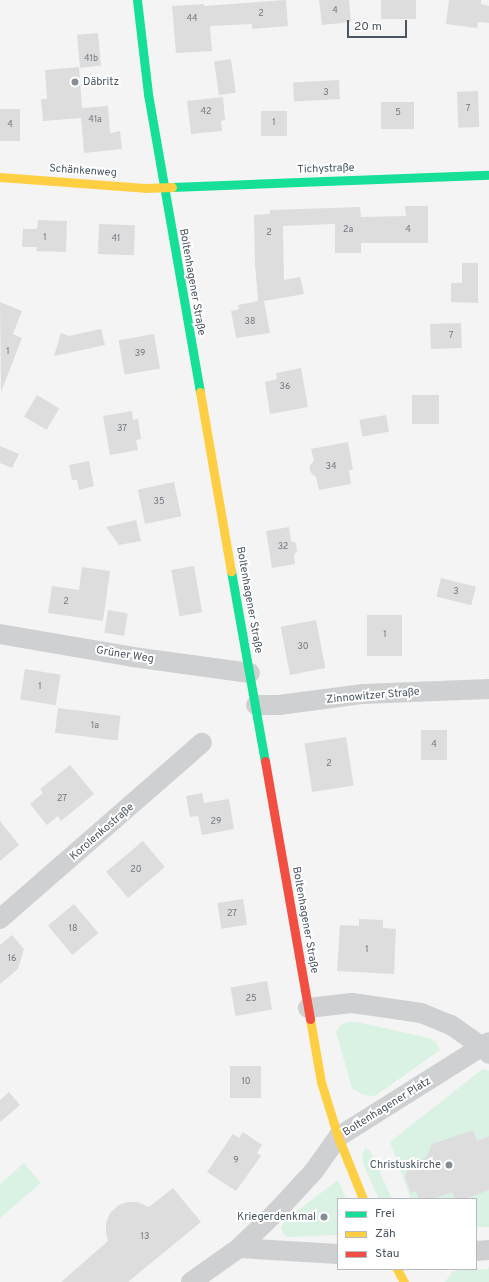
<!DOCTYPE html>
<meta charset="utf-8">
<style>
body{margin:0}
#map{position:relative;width:489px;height:1282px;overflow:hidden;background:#f4f4f4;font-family:Overpass,sans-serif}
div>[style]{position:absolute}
.green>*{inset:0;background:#d9f2e3}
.building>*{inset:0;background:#ddddde;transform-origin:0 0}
.street>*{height:20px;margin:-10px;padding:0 10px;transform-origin:10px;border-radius:10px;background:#ced0d2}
.fast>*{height:9px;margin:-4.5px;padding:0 4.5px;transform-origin:4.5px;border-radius:4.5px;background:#16e098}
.slow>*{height:9px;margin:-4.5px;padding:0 4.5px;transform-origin:4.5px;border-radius:4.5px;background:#ffcf43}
.jam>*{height:9px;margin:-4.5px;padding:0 4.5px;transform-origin:4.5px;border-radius:4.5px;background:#f24e42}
.dots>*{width:11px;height:11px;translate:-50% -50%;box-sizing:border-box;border:2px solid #fff;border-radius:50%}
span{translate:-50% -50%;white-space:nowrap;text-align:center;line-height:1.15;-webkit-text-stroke:4px #fff;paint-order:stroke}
.number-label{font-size:9px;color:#707881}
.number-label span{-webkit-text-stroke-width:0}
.poi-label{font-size:11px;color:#4a5661}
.left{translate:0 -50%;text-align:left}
.right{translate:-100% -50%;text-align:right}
.street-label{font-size:11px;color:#4a5661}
.legend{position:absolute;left:337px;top:1198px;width:140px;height:72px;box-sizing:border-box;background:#fff;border:1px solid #b7bbc0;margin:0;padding:5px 7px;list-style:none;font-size:12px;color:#4a5661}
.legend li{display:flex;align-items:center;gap:8px;height:20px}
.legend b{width:20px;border:1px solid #b7bbc0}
.scale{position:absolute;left:347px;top:20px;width:60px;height:18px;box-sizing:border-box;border:2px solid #4a5661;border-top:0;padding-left:5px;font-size:12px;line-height:14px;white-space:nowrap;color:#4a5661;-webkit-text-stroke:3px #fff;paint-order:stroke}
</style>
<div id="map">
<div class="green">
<div style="clip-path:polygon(347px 1022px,357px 1022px,429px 1038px,436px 1042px,440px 1050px,375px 1096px,363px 1095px,352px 1088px,336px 1032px,341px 1025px)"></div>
<div style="clip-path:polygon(485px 1069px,489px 1071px,489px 1227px,476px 1227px,476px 1199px,411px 1199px,390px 1142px,480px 1071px)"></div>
<div style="clip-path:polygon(365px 1148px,370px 1150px,392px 1199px,379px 1199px,364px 1166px,362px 1156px)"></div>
<div style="clip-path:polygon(24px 1163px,41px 1183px,0 1218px,0 1184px)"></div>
<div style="clip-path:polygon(338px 1180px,346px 1199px,338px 1199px,338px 1235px,288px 1237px,284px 1234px,281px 1228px,284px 1221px)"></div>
<div style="clip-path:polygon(489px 1266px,489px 1282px,445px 1282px,452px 1272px,461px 1269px,476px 1269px,477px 1267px,478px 1270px,488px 1269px)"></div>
</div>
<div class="building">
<div style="clip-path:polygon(286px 0,288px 26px,252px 29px,252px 24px,210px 26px,212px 51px,176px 53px,172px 6px,204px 4px,204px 6px)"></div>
<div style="clip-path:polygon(319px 0,349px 0,351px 22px,322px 25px)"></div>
<div style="left:381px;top:0;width:35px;height:19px"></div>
<div style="clip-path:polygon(449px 0,481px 0,481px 4px,489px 6px,489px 23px,478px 22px,477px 28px,446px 24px)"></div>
<div style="left:98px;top:33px;width:33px;height:21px;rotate:85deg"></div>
<div style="left:231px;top:59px;width:34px;height:17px;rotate:82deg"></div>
<div style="clip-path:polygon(79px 67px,82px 108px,108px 106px,110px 133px,120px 131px,122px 149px,84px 153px,81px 118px,43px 121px,41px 99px,47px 99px,45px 70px)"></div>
<div style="left:339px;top:80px;width:19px;height:46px;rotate:87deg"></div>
<div style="left:478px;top:91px;width:36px;height:21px;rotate:88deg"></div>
<div style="clip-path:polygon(223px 97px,225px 120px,221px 121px,222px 131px,191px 134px,187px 101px)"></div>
<div style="left:381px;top:102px;width:33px;height:27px"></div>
<div style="left:0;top:109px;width:20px;height:32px"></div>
<div style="left:261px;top:111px;width:26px;height:25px"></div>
<div style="clip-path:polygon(405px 206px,428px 206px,428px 243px,361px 243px,361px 253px,335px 253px,335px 224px,283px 226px,284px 280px,300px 277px,304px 294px,264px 301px,270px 333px,236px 338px,231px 311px,239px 309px,238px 305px,258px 301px,255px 264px,254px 215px,270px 214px,270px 210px,360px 207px,361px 217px,406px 216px)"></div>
<div style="clip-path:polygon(38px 220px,67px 221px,66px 252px,36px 251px,37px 247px,22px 247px,23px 229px,37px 229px)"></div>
<div style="left:99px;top:224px;width:36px;height:30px;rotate:2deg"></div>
<div style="clip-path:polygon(462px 263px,478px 263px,478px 303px,451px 302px,451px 283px,462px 283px)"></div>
<div style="clip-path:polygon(0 302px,22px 311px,13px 334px,22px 338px,1px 392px)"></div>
<div style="left:461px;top:323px;width:25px;height:31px;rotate:88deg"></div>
<div style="clip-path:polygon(101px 329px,105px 345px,54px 356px,61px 333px,69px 336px)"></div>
<div style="left:154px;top:334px;width:35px;height:36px;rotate:80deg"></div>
<div style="clip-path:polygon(301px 368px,308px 407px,270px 414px,265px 382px,277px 379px,276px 373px)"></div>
<div style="left:37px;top:395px;width:26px;height:25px;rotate:31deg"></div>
<div style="left:412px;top:395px;width:27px;height:29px"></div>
<div style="clip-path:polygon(132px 411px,133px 420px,138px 419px,141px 439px,136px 440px,138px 450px,110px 455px,103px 416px)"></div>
<div style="left:386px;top:415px;width:17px;height:27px;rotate:80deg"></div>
<div style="clip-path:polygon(348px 442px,353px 470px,349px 470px,351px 484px,319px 490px,316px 477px,312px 474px,310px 470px,310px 465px,314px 461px,311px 449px)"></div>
<div style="clip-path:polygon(0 446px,19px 454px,12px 468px,0 463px)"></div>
<div style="clip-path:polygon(89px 461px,94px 486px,79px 490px,77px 480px,72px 480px,69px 465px)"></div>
<div style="left:174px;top:482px;width:35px;height:37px;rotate:78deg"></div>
<div style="clip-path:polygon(136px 520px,141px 541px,119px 545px,106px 527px)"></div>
<div style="clip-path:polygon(289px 527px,291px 541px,296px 543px,297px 551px,294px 555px,295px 564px,272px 568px,266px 531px)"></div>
<div style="left:194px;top:566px;width:47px;height:23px;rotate:80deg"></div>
<div style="clip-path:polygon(82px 567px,110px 571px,103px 621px,48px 613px,52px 586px,79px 590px)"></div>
<div style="left:441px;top:578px;width:36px;height:19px;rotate:14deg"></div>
<div style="left:108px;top:610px;width:20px;height:23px;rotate:9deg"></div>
<div style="left:367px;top:615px;width:35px;height:41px"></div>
<div style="left:316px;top:620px;width:49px;height:36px;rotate:79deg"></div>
<div style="left:25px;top:669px;width:36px;height:31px;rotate:9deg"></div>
<div style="left:58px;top:708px;width:63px;height:25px;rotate:7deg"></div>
<div style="left:421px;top:730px;width:26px;height:30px"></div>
<div style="left:346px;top:737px;width:49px;height:42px;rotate:81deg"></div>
<div style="clip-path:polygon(70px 765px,94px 794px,61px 821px,58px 816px,47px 825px,30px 804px,43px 793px,40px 789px)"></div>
<div style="clip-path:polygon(202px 793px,204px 803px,229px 799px,234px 829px,202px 835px,198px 816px,190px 817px,186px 796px)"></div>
<div style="clip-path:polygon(0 821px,19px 845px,0 861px)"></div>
<div style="left:143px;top:841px;width:34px;height:48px;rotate:50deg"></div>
<div style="left:243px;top:899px;width:26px;height:26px;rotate:81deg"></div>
<div style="left:74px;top:904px;width:38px;height:34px;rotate:50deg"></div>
<div style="clip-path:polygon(359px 919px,383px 920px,383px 928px,396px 929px,394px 974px,337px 971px,340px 925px,359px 926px)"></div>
<div style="clip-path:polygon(12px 935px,24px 949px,18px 969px,0 984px,0 945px)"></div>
<div style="left:267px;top:981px;width:29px;height:37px;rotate:80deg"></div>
<div style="left:230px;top:1066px;width:31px;height:32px"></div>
<div style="clip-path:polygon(9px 1092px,20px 1105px,0 1122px,0 1100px)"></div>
<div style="clip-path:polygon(473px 1130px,477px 1141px,489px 1136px,489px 1190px,465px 1199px,455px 1199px,452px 1192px,433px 1199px,419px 1199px,416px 1191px,411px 1193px,405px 1177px,409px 1164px,426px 1158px,432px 1144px)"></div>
<div style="clip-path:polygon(243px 1132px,262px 1145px,257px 1153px,261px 1156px,236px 1191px,207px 1172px,233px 1134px,239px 1138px)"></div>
<div style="clip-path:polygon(173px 1188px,201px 1222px,128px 1282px,61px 1282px,108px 1241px,106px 1233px,106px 1223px,110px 1213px,119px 1205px,128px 1202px,137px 1202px,149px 1207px)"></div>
</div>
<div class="street">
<div style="left:0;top:634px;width:135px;rotate:9.8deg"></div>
<div style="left:133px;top:657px;width:118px;rotate:7.8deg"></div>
<div style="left:256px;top:705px;width:23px"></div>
<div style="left:279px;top:705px;width:85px;rotate:-7.5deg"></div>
<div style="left:363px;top:694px;width:126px;rotate:-2.3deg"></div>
<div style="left:0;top:919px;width:268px;rotate:-41.1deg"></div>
<div style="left:308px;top:1008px;width:44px;rotate:-6.5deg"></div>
<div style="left:352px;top:1003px;width:70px;rotate:8.2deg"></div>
<div style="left:421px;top:1013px;width:32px;rotate:22deg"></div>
<div style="left:451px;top:1025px;width:39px;rotate:35deg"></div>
<div style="left:483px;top:1047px;width:9px;rotate:49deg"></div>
<div style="left:239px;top:1248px;width:99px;rotate:3.5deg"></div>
<div style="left:476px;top:1251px;width:13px;rotate:-4deg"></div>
<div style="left:191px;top:1282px;width:59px;rotate:-35.3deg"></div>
<div style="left:239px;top:1248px;width:54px;rotate:-44.3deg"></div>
<div style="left:278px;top:1210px;width:53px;rotate:-47.3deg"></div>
<div style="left:314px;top:1171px;width:42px;rotate:-54.8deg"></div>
<div style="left:338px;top:1137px;width:178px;rotate:-32.2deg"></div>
</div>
<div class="fast">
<div style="left:137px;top:0;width:95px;rotate:83.3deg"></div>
<div style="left:148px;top:94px;width:303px;rotate:80.1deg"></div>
<div style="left:172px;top:187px;width:317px;rotate:-2.2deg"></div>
<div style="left:231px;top:571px;width:193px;rotate:79.9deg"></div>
</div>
<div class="slow">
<div style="left:0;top:177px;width:145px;rotate:4.3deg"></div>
<div style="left:145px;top:188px;width:27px;rotate:-2deg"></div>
<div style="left:200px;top:392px;width:182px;rotate:80.2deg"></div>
<div style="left:310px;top:1019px;width:64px;rotate:80.1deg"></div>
<div style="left:321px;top:1082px;width:58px;rotate:72.8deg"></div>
<div style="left:338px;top:1137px;width:67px;rotate:68deg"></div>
<div style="left:397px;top:1269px;width:15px;rotate:62deg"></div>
</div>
<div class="jam">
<div style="left:265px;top:761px;width:262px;rotate:80.1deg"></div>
</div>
<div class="dots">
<div style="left:75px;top:82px;background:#868d94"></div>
<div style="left:449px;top:1165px;background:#868d94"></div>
<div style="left:324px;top:1217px;background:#868d94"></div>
</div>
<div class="number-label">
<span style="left:335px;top:11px">4</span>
<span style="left:261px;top:14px">2</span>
<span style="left:192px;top:19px">44</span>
<span style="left:91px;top:59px">41b</span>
<span style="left:326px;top:93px">3</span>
<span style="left:468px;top:109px">7</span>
<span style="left:206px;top:112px">42</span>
<span style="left:398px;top:113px">5</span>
<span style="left:95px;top:120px">41a</span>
<span style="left:274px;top:123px">1</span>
<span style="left:10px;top:125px">4</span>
<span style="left:348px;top:230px">2a</span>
<span style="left:408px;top:230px">4</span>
<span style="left:269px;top:233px">2</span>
<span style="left:45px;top:238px">1</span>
<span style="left:116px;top:239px">41</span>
<span style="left:250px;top:322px">38</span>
<span style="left:451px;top:336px">7</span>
<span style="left:8px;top:352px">1</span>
<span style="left:140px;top:354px">39</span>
<span style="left:285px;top:387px">36</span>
<span style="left:122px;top:429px">37</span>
<span style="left:331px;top:467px">34</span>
<span style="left:159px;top:502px">35</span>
<span style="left:283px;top:547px">32</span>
<span style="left:456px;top:592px">3</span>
<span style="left:66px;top:602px">2</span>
<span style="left:385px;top:635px">1</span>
<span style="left:303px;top:647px">30</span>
<span style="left:40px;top:687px">1</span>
<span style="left:95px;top:726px">1a</span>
<span style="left:434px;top:745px">4</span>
<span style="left:329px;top:764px">2</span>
<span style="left:62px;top:799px">27</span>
<span style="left:216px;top:822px">29</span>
<span style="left:136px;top:870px">20</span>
<span style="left:232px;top:914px">27</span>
<span style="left:73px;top:929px">18</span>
<span style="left:367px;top:950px">1</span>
<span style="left:12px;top:959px">16</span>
<span style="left:251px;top:999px">25</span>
<span style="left:246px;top:1082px">10</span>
<span style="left:236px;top:1161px">9</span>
<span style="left:145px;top:1237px">13</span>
</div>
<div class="poi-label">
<span class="left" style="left:83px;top:82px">Däbritz</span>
<span class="right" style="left:441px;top:1165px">Christuskirche</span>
<span class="right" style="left:316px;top:1217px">Kriegerdenkmal</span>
</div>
<div class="street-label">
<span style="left:326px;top:169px;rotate:-2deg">Tichystraße</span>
<span style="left:83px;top:171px;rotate:4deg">Schänkenweg</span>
<span style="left:192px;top:282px;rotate:80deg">Boltenhagener Straße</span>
<span style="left:249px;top:600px;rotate:80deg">Boltenhagener Straße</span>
<span style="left:125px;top:655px;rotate:9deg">Grüner Weg</span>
<span style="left:373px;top:696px;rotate:-5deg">Zinnowitzer Straße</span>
<span style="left:102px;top:832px;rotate:-41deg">Korolenkostraße</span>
<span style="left:305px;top:920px;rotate:80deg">Boltenhagener Straße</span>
<span style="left:387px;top:1107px;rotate:-32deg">Boltenhagener Platz</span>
</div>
<ul class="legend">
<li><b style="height:5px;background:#16e098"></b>Frei</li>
<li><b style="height:5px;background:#ffcf43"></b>Zäh</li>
<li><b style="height:5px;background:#f24e42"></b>Stau</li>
</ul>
<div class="scale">20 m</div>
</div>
